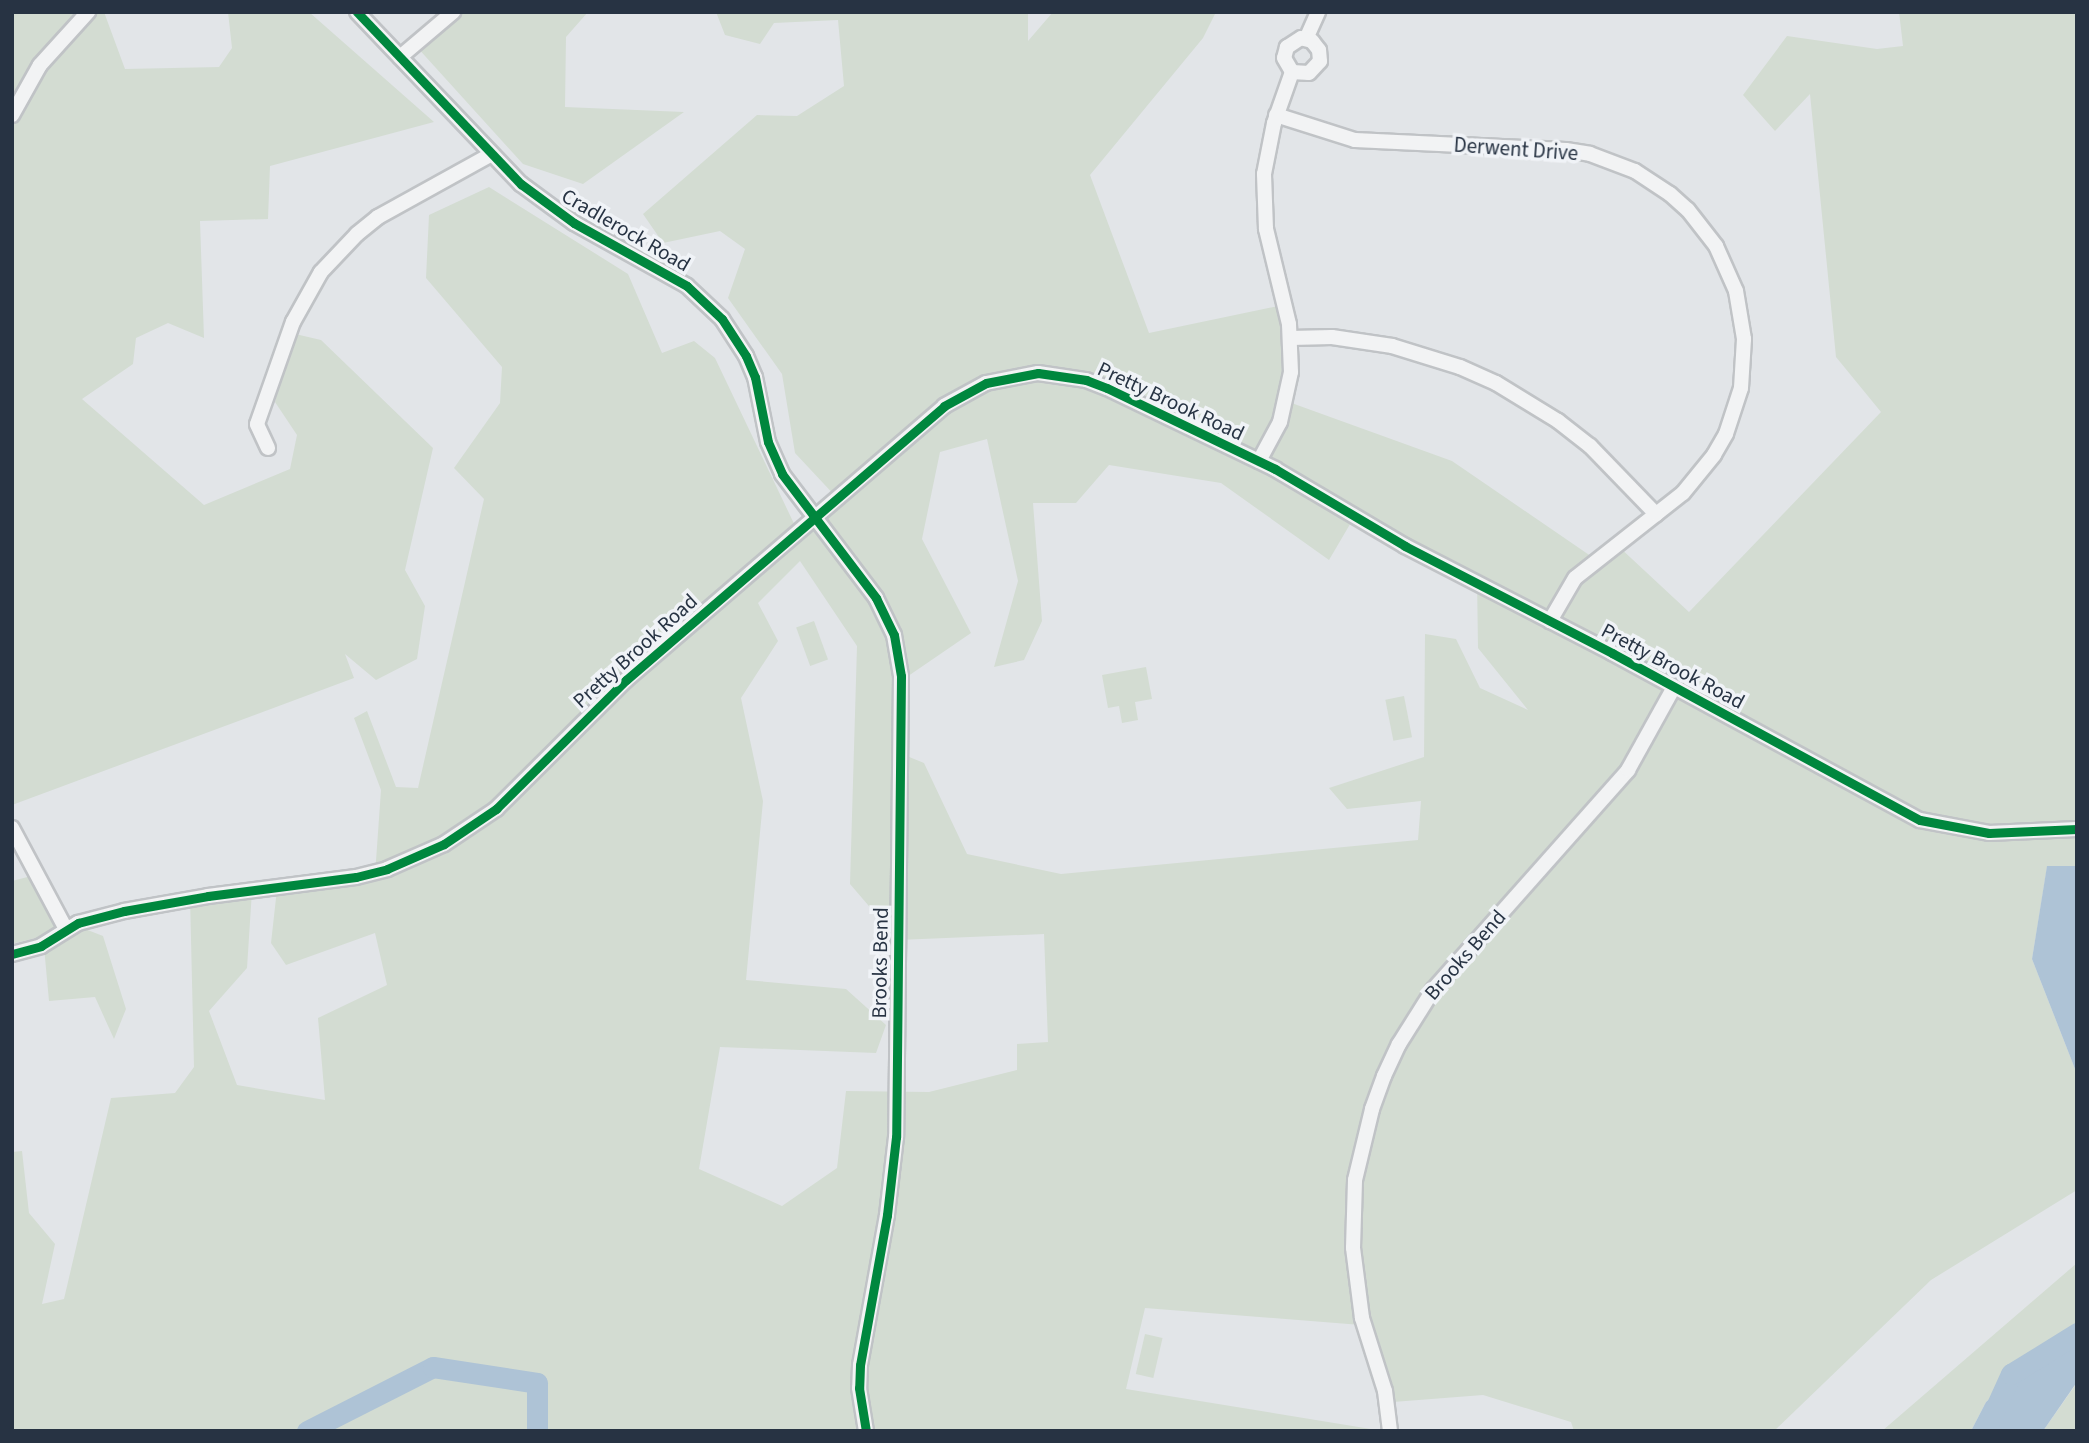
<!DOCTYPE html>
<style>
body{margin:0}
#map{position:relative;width:2089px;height:1443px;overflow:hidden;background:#e2e5e8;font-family:"Source Sans 3",sans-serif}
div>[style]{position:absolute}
.green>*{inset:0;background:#d3dcd2;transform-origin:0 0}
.water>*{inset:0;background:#aec3d6}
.river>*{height:21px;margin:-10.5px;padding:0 10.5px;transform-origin:10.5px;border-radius:10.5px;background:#aec3d6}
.roads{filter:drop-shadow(2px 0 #c0c3c6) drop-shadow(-2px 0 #c0c3c6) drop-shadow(0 2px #c0c3c6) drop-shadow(0 -2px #c0c3c6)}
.minor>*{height:14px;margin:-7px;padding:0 7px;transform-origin:7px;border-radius:7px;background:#f2f3f4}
.cycleway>*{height:9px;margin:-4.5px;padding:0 4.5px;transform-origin:4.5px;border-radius:4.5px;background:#00873e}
span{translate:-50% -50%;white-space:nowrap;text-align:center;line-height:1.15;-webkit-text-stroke:7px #f0f3f7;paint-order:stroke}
.street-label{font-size:21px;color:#273343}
.frame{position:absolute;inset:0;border:14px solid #273343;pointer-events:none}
</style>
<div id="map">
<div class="green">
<div style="clip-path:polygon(12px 12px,104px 12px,125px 69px,219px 67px,232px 48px,228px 12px,309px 12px,434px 122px,270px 166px,268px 219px,200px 221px,204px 338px,168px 323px,136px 338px,133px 364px,82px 399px,204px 505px,290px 469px,297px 435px,275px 402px,291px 333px,321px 340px,433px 448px,405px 570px,425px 606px,417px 659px,376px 680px,345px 654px,354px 678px,12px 805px)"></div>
<div style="clip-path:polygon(457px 12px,588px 12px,566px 37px,565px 107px,684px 112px,583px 184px,523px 164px,416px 46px)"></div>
<div style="clip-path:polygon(evenodd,716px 12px,1028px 12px,1028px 41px,1053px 12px,1216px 12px,1203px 38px,1090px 175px,1149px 333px,1283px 305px,1286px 401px,1452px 461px,1598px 561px,1617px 545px,1689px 612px,1881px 412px,1836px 357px,1810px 94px,1775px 131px,1743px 95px,1787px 36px,1877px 49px,1903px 46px,1899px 12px,2077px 12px,2077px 866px,2047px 867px,2032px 959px,2077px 1074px,2077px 1190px,1931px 1280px,1774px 1431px,1574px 1431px,1571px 1422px,1483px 1395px,1380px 1403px,1361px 1325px,1145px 1308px,1126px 1389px,1383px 1431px,12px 1431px,12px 1152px,22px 1151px,29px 1213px,55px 1244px,42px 1304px,64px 1299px,111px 1098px,175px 1093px,194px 1067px,190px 896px,252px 891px,247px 968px,209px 1011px,237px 1085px,325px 1100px,318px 1018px,387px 985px,375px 933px,286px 965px,271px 943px,277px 889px,375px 875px,381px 790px,354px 718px,367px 711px,396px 787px,418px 788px,484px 499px,454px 468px,500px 403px,502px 367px,426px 278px,429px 215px,489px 187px,628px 274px,662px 353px,694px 341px,715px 358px,798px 532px,838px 499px,795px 453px,782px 374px,728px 298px,745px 249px,720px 231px,663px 243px,643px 214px,757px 115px,797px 116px,844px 86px,838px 20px,774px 23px,760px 44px,725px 35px,716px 12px,987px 439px,1018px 581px,994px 667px,1024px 660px,1042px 621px,1033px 503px,1076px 503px,1109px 465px,1221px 483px,1329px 560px,1356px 514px,1477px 579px,1478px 648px,1528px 710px,1480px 688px,1456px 639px,1425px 634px,1424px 757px,1329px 788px,1347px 809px,1421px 801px,1418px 840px,1061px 874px,967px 854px,924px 763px,897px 752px,898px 683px,971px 633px,922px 539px,940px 452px,987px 439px,716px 12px,800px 561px,857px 646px,850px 884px,898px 940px,1044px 934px,1048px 1042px,1017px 1044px,1017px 1070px,929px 1092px,846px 1091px,837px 1168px,782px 1206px,699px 1169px,720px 1047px,876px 1053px,886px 1025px,846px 989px,746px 980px,763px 801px,741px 698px,778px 641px,758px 603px,800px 561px)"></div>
<div style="left:814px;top:621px;width:41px;height:19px;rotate:70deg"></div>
<div style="clip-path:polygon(1146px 667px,1152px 699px,1135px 702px,1138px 720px,1122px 723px,1119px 706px,1108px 708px,1102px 675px)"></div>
<div style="left:1404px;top:696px;width:42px;height:19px;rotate:79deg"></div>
<div style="clip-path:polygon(39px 874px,67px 922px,103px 936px,126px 1009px,114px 1039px,95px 997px,49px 1001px,43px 936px,12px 944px,12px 881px)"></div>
<div style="clip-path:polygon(2077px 1263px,2077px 1325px,1986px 1402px,1971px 1431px,1882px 1431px)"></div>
<div style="left:1145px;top:1334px;width:18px;height:41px;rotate:13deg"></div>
<div style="clip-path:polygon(2077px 1382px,2077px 1431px,2043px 1431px,2074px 1387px)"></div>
</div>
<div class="water">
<div style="clip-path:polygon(2047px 866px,2077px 866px,2077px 1074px,2032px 959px)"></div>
<div style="clip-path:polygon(2077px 1325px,2077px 1382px,2043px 1431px,1971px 1431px,1986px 1402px)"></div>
</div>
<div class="river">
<div style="left:307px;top:1431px;width:141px;rotate:-26.9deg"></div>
<div style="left:433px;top:1367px;width:105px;rotate:8.7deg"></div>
<div style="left:537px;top:1383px;width:48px;rotate:90deg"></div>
<div style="left:1985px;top:1431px;width:63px;rotate:-65.5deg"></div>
<div style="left:2011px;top:1374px;width:78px;rotate:-31.8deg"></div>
</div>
<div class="roads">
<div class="minor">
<div style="left:357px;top:12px;width:238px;rotate:46.4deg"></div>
<div style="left:521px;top:184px;width:66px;rotate:36.3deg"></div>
<div style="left:574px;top:223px;width:129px;rotate:29.1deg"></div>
<div style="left:687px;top:286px;width:48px;rotate:43.3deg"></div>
<div style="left:722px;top:319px;width:44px;rotate:57deg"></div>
<div style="left:746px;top:356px;width:23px;rotate:67deg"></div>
<div style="left:755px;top:377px;width:66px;rotate:78.7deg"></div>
<div style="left:768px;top:442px;width:35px;rotate:66deg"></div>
<div style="left:782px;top:474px;width:156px;rotate:52.8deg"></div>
<div style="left:876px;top:598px;width:41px;rotate:64.1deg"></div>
<div style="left:894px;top:635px;width:42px;rotate:80.3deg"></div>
<div style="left:901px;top:676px;width:461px;rotate:90.6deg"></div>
<div style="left:896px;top:1137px;width:79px;rotate:96.6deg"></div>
<div style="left:887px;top:1215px;width:152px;rotate:100.2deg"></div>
<div style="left:860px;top:1365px;width:23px;rotate:92deg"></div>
<div style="left:859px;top:1388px;width:44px;rotate:80.8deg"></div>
<div style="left:1306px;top:39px;width:30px;rotate:-66deg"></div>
<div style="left:400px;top:57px;width:70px;rotate:-40.3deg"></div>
<div style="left:12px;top:115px;width:57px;rotate:-60.8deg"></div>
<div style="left:40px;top:65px;width:72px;rotate:-47.8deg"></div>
<div style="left:1276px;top:115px;width:83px;rotate:17.6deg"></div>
<div style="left:1355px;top:140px;width:211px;rotate:2.7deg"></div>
<div style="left:1566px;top:150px;width:24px;rotate:9deg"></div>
<div style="left:1590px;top:154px;width:48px;rotate:20.7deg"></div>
<div style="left:1635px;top:171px;width:42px;rotate:33.3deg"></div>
<div style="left:1670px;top:194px;width:24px;rotate:42deg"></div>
<div style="left:1688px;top:210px;width:46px;rotate:52.1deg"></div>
<div style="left:1716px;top:246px;width:49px;rotate:66deg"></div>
<div style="left:1736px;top:291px;width:49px;rotate:80.5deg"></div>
<div style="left:1744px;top:339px;width:49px;rotate:93.5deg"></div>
<div style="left:1741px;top:388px;width:48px;rotate:108.1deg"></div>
<div style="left:1726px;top:434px;width:24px;rotate:120deg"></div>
<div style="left:1714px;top:455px;width:49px;rotate:129.2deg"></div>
<div style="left:1683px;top:493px;width:137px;rotate:141.8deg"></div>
<div style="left:1575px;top:578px;width:50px;rotate:120.2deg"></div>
<div style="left:1291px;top:338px;width:41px;rotate:-1.4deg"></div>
<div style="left:1332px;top:337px;width:61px;rotate:8.5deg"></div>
<div style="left:1392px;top:346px;width:71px;rotate:17.2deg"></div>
<div style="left:1460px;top:367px;width:39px;rotate:24deg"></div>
<div style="left:1496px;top:383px;width:73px;rotate:31.5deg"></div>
<div style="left:1558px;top:421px;width:41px;rotate:38deg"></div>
<div style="left:1590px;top:446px;width:95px;rotate:45.9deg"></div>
<div style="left:268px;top:448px;width:26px;rotate:-115deg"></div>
<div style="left:257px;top:424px;width:108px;rotate:-70.6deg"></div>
<div style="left:293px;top:322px;width:57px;rotate:-60.8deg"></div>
<div style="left:321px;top:272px;width:52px;rotate:-46.5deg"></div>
<div style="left:357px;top:234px;width:27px;rotate:-39deg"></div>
<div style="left:378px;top:217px;width:128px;rotate:-29deg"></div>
<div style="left:1259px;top:461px;width:44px;rotate:-61.7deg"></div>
<div style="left:1280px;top:422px;width:51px;rotate:-77.6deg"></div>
<div style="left:1291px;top:372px;width:48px;rotate:-92.4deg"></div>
<div style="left:1289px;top:324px;width:98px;rotate:-103.6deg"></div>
<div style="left:1266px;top:229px;width:55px;rotate:-92.1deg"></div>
<div style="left:1264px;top:174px;width:52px;rotate:-78.9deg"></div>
<div style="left:1274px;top:123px;width:54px;rotate:-70.6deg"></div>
<div style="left:1292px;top:72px;width:17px;rotate:3deg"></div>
<div style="left:1309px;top:73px;width:16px;rotate:-47deg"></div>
<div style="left:1320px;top:61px;width:11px;rotate:-95deg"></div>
<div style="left:1319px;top:50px;width:11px;rotate:-128deg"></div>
<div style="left:1312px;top:41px;width:11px;rotate:-165deg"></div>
<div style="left:1301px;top:38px;width:17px;rotate:147deg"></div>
<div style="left:1287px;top:47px;width:11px;rotate:105deg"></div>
<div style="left:1284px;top:58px;width:16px;rotate:60deg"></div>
<div style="left:12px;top:828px;width:115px;rotate:61.9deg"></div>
<div style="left:12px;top:954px;width:30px;rotate:-15deg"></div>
<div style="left:41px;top:946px;width:44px;rotate:-31.9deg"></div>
<div style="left:78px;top:923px;width:48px;rotate:-14.6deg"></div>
<div style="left:124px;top:911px;width:85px;rotate:-10.1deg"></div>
<div style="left:208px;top:896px;width:149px;rotate:-7.3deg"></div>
<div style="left:356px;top:877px;width:32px;rotate:-14deg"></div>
<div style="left:387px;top:869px;width:62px;rotate:-23.7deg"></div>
<div style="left:444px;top:844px;width:63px;rotate:-33.9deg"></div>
<div style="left:496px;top:809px;width:183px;rotate:-44.8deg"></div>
<div style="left:626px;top:680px;width:420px;rotate:-40.7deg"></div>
<div style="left:944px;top:406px;width:48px;rotate:-28.7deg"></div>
<div style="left:986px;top:383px;width:53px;rotate:-10.9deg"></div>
<div style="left:1038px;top:373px;width:49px;rotate:8.3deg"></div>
<div style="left:1086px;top:380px;width:22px;rotate:21deg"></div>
<div style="left:1107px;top:388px;width:187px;rotate:25.7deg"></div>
<div style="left:1275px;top:469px;width:151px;rotate:30.6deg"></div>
<div style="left:1405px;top:546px;width:233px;rotate:27.3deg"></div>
<div style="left:1612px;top:653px;width:350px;rotate:28.5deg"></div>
<div style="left:1920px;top:820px;width:70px;rotate:10.7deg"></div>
<div style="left:1989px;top:833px;width:88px;rotate:-2.6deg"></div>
<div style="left:1390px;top:1431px;width:40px;rotate:-97.1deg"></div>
<div style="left:1385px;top:1391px;width:77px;rotate:-107.5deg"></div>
<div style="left:1362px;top:1318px;width:71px;rotate:-97.3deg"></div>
<div style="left:1353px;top:1248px;width:68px;rotate:-88.3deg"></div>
<div style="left:1355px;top:1180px;width:73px;rotate:-76.5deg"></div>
<div style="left:1372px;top:1109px;width:35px;rotate:-70deg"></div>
<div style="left:1384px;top:1076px;width:35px;rotate:-65deg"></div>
<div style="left:1399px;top:1044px;width:64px;rotate:-57.8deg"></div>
<div style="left:1433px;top:990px;width:294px;rotate:-48.4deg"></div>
<div style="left:1628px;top:770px;width:95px;rotate:-61deg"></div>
</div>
</div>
<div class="cycleway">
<div style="left:357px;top:12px;width:238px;rotate:46.4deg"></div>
<div style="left:521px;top:184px;width:66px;rotate:36.3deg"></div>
<div style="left:574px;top:223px;width:129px;rotate:29.1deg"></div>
<div style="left:687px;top:286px;width:48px;rotate:43.3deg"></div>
<div style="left:722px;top:319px;width:44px;rotate:57deg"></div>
<div style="left:746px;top:356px;width:23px;rotate:67deg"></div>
<div style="left:755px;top:377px;width:66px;rotate:78.7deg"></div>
<div style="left:768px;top:442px;width:35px;rotate:66deg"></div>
<div style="left:782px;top:474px;width:156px;rotate:52.8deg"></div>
<div style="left:876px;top:598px;width:41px;rotate:64.1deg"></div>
<div style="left:894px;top:635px;width:42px;rotate:80.3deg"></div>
<div style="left:901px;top:676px;width:461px;rotate:90.6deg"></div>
<div style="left:896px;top:1137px;width:79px;rotate:96.6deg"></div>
<div style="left:887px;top:1215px;width:152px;rotate:100.2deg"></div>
<div style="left:860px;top:1365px;width:23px;rotate:92deg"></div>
<div style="left:859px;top:1388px;width:44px;rotate:80.8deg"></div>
<div style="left:12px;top:954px;width:30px;rotate:-15deg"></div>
<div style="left:41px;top:946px;width:44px;rotate:-31.9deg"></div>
<div style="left:78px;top:923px;width:48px;rotate:-14.6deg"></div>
<div style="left:124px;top:911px;width:85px;rotate:-10.1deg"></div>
<div style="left:208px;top:896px;width:149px;rotate:-7.3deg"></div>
<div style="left:356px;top:877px;width:32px;rotate:-14deg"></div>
<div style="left:387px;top:869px;width:62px;rotate:-23.7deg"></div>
<div style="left:444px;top:844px;width:63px;rotate:-33.9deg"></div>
<div style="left:496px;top:809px;width:183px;rotate:-44.8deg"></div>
<div style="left:626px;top:680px;width:420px;rotate:-40.7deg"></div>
<div style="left:944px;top:406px;width:48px;rotate:-28.7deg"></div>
<div style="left:986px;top:383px;width:53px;rotate:-10.9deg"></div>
<div style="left:1038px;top:373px;width:49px;rotate:8.3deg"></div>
<div style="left:1086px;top:380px;width:22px;rotate:21deg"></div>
<div style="left:1107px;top:388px;width:187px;rotate:25.7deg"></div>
<div style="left:1275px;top:469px;width:151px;rotate:30.6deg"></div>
<div style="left:1405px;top:546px;width:233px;rotate:27.3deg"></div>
<div style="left:1612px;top:653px;width:350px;rotate:28.5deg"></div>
<div style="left:1920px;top:820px;width:70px;rotate:10.7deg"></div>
<div style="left:1989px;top:833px;width:88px;rotate:-2.6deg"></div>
</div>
<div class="street-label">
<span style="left:1516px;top:149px;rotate:4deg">Derwent Drive</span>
<span style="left:626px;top:230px;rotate:30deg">Cradlerock Road</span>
<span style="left:1171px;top:401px;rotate:25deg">Pretty Brook Road</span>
<span style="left:635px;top:651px;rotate:-42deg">Pretty Brook Road</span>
<span style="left:1673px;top:666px;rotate:28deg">Pretty Brook Road</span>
<span style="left:1465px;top:955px;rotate:-49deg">Brooks Bend</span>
<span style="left:880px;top:963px;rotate:-89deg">Brooks Bend</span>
</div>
<div class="frame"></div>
</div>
